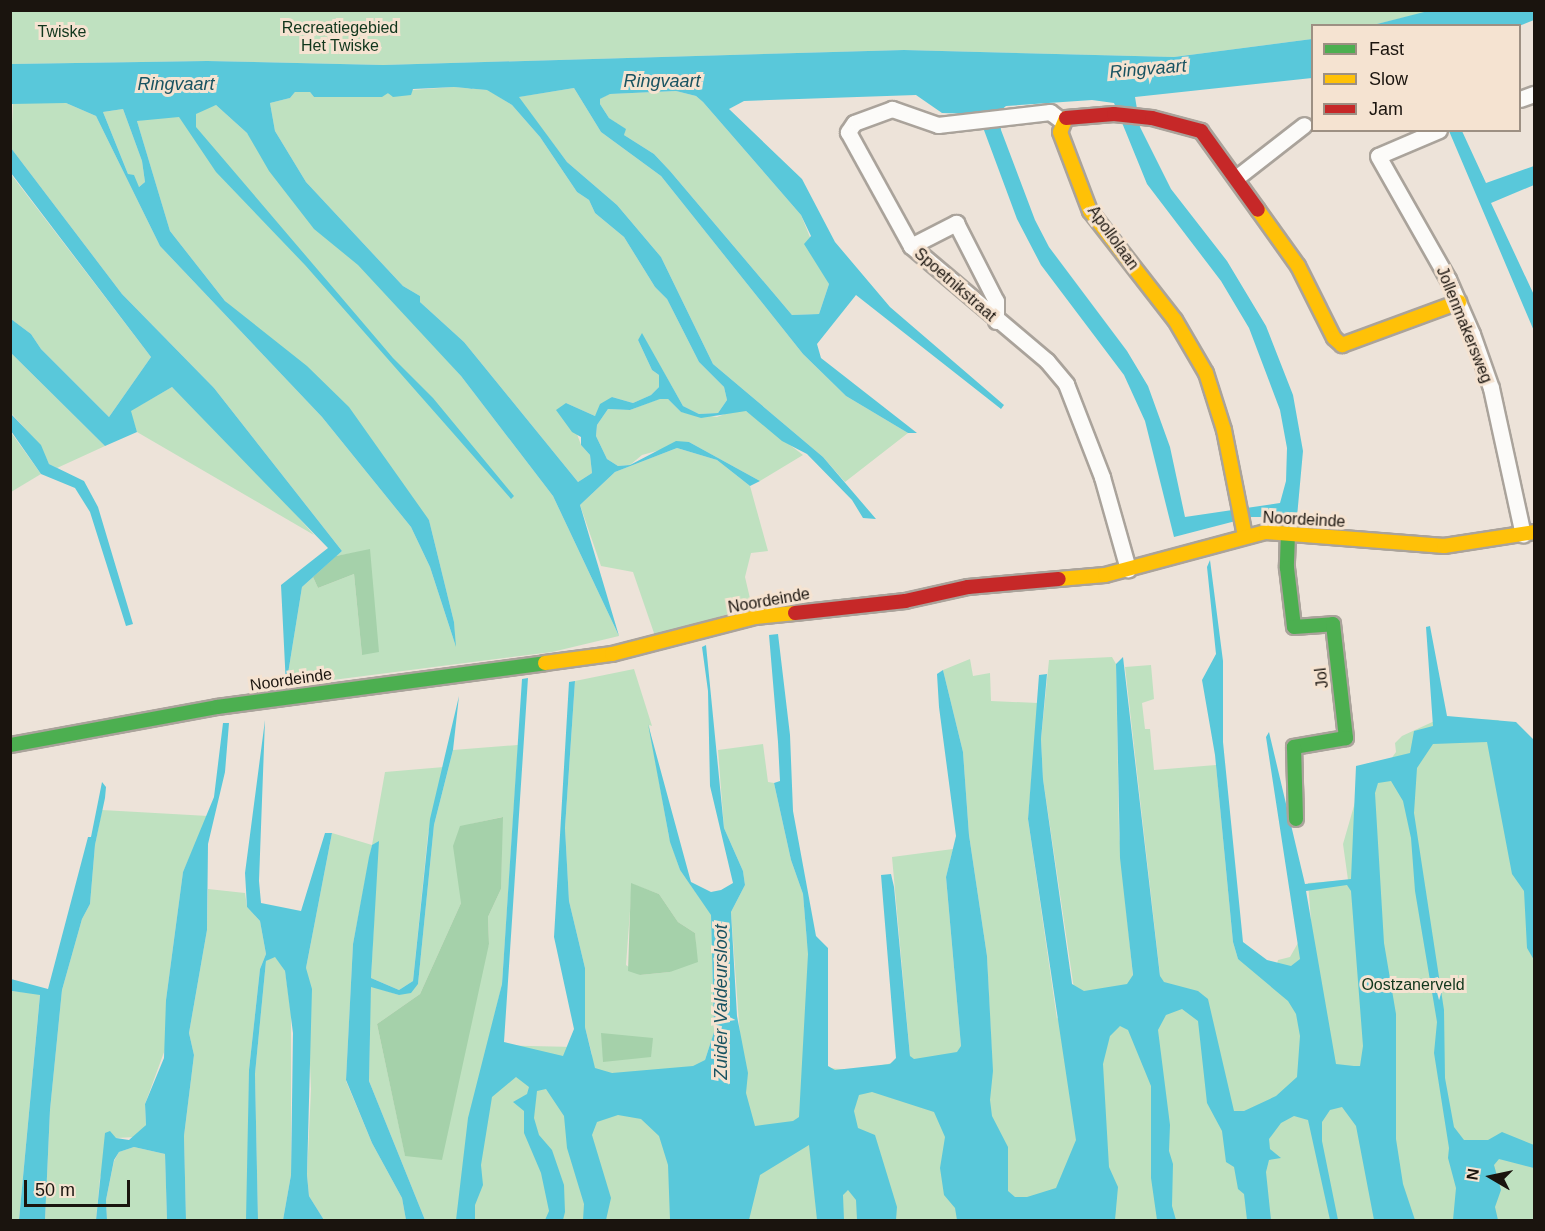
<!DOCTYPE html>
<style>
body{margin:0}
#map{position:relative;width:1545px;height:1231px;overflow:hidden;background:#ede3d9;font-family:Helvetica,sans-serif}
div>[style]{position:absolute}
.green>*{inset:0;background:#bfe1c0}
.forest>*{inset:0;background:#a5d1aa}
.water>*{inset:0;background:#59c8da}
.roads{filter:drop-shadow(2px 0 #aaa39b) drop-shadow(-2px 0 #aaa39b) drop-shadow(0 2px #aaa39b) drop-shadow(0 -2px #aaa39b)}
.street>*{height:15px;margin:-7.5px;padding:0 7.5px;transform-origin:7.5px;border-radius:7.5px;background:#fcfbf9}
.fast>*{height:14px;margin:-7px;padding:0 7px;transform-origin:7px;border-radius:7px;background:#4caf50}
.slow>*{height:14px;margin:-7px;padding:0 7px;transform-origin:7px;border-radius:7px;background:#ffc107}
.jam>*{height:14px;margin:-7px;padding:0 7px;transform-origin:7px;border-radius:7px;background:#c62828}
span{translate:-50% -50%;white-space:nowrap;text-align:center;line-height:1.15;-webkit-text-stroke:6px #f5e3d1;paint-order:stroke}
.park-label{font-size:16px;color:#10361c}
.street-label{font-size:16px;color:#1a140e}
.water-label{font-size:18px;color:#195361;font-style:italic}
.frame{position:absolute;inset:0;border:12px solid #1a140e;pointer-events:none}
.legend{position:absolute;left:1311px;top:24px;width:210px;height:108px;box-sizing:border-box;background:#f5e3d1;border:2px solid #9d9083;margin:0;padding:8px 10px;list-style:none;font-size:18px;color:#1a140e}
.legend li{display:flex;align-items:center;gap:12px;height:30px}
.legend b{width:30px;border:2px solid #9d9083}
.north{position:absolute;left:1461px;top:1147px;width:60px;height:60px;-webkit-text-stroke:4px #f5e3d1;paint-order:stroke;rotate:279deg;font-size:16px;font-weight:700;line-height:24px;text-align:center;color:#1a140e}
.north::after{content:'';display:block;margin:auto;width:21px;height:27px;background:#1a140e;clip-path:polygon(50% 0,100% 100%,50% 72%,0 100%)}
.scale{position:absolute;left:24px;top:1180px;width:106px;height:27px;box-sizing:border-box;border:3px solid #1a140e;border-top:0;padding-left:8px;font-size:18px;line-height:21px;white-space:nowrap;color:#1a140e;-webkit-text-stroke:4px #f5e3d1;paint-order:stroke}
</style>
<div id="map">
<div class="green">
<div style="clip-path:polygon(10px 11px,1431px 11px,1373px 25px,1312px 26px,1312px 39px,1174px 57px,904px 50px,383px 65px,207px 61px,11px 64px)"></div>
<div style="clip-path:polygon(454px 87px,488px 90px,512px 105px,540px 137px,577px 192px,589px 200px,595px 213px,624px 237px,655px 287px,667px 299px,699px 362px,724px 387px,727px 400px,718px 413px,699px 414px,683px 406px,642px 334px,638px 340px,652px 370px,659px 375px,659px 387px,651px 395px,633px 403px,612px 397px,595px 416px,566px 403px,581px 445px,590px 455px,592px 473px,578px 482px,464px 342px,420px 302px,420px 296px,403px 286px,306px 182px,275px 131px,270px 103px,290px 98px,295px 92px,310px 92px,314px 97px)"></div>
<div style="clip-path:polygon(574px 88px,601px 132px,661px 176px,803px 354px,846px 396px,908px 433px,845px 482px,823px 457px,713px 364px,661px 257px,617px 205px,567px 162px,518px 97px)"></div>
<div style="clip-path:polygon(676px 91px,696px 96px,703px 102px,801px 215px,829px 284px,819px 314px,792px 315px,670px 171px,654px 154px,624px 135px,625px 129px,609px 118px,600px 104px,600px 99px,609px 94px)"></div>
<div style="clip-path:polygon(13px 103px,66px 103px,96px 116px,160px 246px,322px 417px,411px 527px,430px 567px,455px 644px,454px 622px,429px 520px,225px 301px,170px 231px,137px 121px,216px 105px,247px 133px,461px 376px,553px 496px,619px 636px,552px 652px,286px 686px,302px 587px,313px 577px,318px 588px,354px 574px,362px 655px,370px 550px,336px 556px,342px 551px,214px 388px,122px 294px,11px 148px)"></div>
<div style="clip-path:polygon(123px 109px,142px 161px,145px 182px,139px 187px,128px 174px,103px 112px)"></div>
<div style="clip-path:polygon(10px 173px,151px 357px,109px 417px,41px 349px,31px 334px,11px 319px)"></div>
<div style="clip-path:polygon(11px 353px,105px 446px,57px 468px,49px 464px,40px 445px,11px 413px)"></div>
<div style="clip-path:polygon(172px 387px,262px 476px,314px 535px,137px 432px,130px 411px)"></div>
<div style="clip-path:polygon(659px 399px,668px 399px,681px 412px,717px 417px,735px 410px,746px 411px,803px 455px,760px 481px,689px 442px,642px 455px,630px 465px,618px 466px,607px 459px,596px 436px,597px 425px,608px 409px,630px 410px)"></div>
<div style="clip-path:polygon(10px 431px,41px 474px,11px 492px,10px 492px)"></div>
<div style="clip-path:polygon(677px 448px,717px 460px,750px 486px,768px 551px,751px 553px,745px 577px,752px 607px,655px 636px,633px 572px,601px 566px,580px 505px,615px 472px)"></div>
<div style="clip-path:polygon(evenodd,1112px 657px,1116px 664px,1119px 833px,1133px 977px,1160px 975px,1125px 667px,1151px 665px,1154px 699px,1142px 703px,1145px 729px,1150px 729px,1154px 770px,1216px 765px,1233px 942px,1238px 959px,1273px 979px,1278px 960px,1290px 957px,1311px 920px,1308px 883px,1348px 880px,1343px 844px,1366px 764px,1391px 759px,1396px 752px,1395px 743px,1402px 736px,1441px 718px,1498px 720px,1534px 745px,1534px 1220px,425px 1220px,369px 1081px,370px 1002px,371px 986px,399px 995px,418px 984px,434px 825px,453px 750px,518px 745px,502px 984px,481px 1072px,491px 1045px,575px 1047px,592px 1055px,585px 1027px,585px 968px,569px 901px,565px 828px,575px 681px,634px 669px,652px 726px,649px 725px,669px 837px,680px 870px,711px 914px,714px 1032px,705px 1060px,693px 1068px,740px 1037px,731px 912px,745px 885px,743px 871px,724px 828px,718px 750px,763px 744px,768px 782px,774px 783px,791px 860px,803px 894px,807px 941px,827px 948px,824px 1052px,828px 1068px,853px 1070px,888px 1064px,910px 1056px,892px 857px,953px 849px,946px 877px,961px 1046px,992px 1061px,987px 956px,969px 835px,963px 752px,943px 670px,970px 659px,973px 676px,990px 673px,991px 701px,1038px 703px,1028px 819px,1057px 1019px,1074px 989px,1043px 779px,1041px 739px,1049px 660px,1112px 657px,502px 817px,501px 889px,488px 917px,489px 944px,405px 1155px,377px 1024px,420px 994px,461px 903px,471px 824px,502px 817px,1112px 657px,632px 884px,659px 894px,678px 922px,695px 933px,696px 951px,670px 972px,640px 975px,626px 965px,632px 884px)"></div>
<div style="clip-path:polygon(444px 767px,428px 834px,413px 981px,399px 990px,371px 978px,375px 900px,372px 845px,353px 944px,346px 1081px,372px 1143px,402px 1198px,406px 1220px,324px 1220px,309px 1196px,307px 1175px,311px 1089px,306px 968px,332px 833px,372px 845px,385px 772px)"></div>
<div style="clip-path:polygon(102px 810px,208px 816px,183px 872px,166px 1000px,167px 1044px,145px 1104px,146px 1125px,136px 1137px,116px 1138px,100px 1178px,96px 1220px,45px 1220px,50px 1110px,62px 990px,82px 919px,90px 904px,95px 845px)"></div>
<div style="clip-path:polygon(208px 889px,245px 893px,247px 907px,260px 921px,266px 954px,260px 969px,249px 1070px,248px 1208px,254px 1220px,248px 1211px,246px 1220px,186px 1220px,184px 1136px,194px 1055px,189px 1033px,207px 930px)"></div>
<div style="clip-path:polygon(275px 956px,285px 971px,291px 1013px,291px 1175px,283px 1220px,258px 1220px,255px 1074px,266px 961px)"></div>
<div style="clip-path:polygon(11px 991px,40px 994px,19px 1220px,11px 1220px)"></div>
<div style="clip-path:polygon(134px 1147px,165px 1154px,167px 1220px,107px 1220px,106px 1200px,114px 1161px,119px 1152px)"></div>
</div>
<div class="forest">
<div style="clip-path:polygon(370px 549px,379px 652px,362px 655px,354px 574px,318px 588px,313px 577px,336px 556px)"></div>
<div style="clip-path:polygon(503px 817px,501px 889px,488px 917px,489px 944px,442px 1160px,405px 1156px,377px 1024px,420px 994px,461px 903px,453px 846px,460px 826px)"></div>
<div style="clip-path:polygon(631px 883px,659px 894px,678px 922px,695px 933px,698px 962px,670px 972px,640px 975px,628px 971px)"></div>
<div style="clip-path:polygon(601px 1033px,653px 1038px,651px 1057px,603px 1062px)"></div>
</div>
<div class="water">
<div style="clip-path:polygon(1432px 10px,1534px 11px,1534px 20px,1519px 26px,1373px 25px)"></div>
<div style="clip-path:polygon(evenodd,1312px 39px,1312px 78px,1135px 97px,1140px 127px,1171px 189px,1227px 261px,1266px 326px,1293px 395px,1303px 451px,1297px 517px,1251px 517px,1174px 537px,1145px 421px,1124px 375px,1041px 265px,1017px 219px,978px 114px,942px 113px,916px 95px,744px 101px,729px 109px,802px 179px,835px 242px,890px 307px,1004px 405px,1001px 409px,856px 295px,817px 344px,821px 358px,917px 433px,908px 433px,846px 396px,803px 354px,661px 176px,601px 132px,574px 88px,519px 97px,567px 162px,617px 205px,661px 257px,713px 364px,823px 457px,876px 519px,863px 518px,852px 500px,807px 454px,782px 441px,746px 411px,701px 418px,681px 412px,668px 399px,660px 399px,630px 410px,608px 409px,597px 425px,596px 436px,607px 459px,618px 466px,630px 465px,676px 441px,689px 442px,760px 481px,750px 486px,717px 460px,677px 448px,615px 472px,580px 505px,619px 636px,553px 496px,461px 376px,358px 265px,314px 229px,269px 171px,247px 133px,216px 105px,196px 114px,196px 127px,393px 358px,433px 398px,514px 496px,511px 499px,305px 265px,216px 172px,179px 117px,137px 121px,170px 231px,225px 301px,307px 366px,349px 407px,429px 520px,454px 622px,456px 647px,430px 567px,411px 527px,322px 417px,160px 246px,96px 116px,66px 103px,11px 104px,11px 64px,207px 61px,383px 65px,904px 50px,1174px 57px,1312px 39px,454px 87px,487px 90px,512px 105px,540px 137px,577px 192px,589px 200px,595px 213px,624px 237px,655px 287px,667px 299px,699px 362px,724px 387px,727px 400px,718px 413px,699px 414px,683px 406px,642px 333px,638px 340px,652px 370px,659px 375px,659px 387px,651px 395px,633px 403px,612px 397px,600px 404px,595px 416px,566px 403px,556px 410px,572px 432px,581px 437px,581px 445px,590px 455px,592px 473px,578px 482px,464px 342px,420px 302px,420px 296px,403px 286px,306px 182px,275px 131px,270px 103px,290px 98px,295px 92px,310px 92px,314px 97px,382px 97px,388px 93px,393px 97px,411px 95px,413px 89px,454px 87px,1312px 39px,676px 91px,696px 96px,703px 102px,801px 215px,811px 236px,804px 244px,829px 284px,819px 314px,792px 315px,670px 171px,654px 154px,624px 135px,626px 129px,609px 118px,600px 104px,600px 99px,610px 94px,676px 91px,1312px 39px,1092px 100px,1114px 103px,1147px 184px,1221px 281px,1249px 328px,1280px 410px,1287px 448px,1286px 481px,1280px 503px,1185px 517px,1170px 447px,1148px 386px,1127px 351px,1049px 247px,1035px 220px,1001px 130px,999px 112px,1006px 106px,1092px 100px,1312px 39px,123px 109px,142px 161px,145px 182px,139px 187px,134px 175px,128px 174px,103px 112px,123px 109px)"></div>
<div style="clip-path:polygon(1449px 131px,1462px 131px,1486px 183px,1534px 166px,1534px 185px,1491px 203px,1534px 295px,1534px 331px)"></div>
<div style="clip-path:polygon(11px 148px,122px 294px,214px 388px,342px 551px,302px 587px,286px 686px,281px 585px,328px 548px,172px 387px,131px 411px,137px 432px,105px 446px,11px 353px,11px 319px,31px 334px,41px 349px,109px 417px,151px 357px,11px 173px)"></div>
<div style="clip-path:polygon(10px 413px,41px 445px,49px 464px,84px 481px,98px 507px,133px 624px,126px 626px,90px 512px,75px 488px,41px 474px,11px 431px)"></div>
<div style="clip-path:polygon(evenodd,1210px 560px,1223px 661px,1223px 742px,1243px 942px,1267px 960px,1291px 966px,1300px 959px,1266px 737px,1269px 732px,1305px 884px,1351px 879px,1356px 766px,1410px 753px,1414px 731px,1433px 726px,1426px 627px,1430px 626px,1447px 716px,1516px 722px,1534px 740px,1534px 960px,1527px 948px,1524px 891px,1512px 874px,1487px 742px,1433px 744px,1417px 768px,1414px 813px,1444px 1010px,1445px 1078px,1454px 1127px,1464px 1140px,1488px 1140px,1502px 1132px,1534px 1145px,1534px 1168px,1499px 1159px,1494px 1165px,1501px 1190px,1495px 1207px,1498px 1220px,1453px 1220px,1456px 1188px,1448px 1158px,1449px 1148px,1434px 1053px,1437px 1022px,1415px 891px,1411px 838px,1403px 801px,1391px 781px,1378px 783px,1375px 793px,1384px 943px,1396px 1014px,1396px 1139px,1403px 1184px,1415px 1220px,1374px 1220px,1356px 1126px,1342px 1107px,1330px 1110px,1322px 1122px,1322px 1141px,1338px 1220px,1330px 1220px,1308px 1120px,1294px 1116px,1281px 1123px,1269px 1139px,1270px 1149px,1281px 1158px,1269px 1160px,1266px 1172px,1271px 1220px,1247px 1220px,1244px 1194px,1238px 1189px,1234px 1167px,1226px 1162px,1222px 1131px,1207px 1103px,1198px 1021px,1182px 1009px,1166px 1015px,1158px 1030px,1170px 1125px,1169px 1151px,1173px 1164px,1172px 1206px,1176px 1220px,1157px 1220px,1151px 1178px,1151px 1086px,1128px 1030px,1120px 1026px,1110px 1036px,1103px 1064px,1109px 1167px,1118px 1187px,1115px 1220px,957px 1220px,955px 1208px,944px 1195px,940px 1168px,945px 1137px,934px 1112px,872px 1092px,859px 1095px,854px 1111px,858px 1128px,875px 1135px,897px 1207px,896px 1220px,857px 1220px,856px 1200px,848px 1190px,843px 1195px,844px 1220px,817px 1220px,809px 1145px,760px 1175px,749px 1220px,670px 1220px,668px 1165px,659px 1136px,641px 1119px,618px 1115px,597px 1122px,592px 1135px,611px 1198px,606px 1220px,583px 1220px,584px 1204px,567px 1148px,564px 1116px,546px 1089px,537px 1091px,534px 1118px,539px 1135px,552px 1150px,564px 1185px,565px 1212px,563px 1220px,545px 1220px,549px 1211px,541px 1173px,524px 1133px,524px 1111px,513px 1102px,527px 1094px,529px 1087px,516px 1077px,492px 1097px,481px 1165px,483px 1185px,475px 1205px,475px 1220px,456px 1220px,468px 1118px,502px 984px,522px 679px,528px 678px,504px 1042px,563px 1056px,574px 1029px,554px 937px,569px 682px,575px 681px,565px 828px,569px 901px,585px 968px,585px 1027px,595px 1068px,612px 1073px,693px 1066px,705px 1060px,714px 1032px,711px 915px,680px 870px,670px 842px,648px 724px,691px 882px,711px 892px,721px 890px,733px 883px,710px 786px,708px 691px,702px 647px,706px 645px,724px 828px,743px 871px,745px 885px,731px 912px,737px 1016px,748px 1073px,746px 1093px,755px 1126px,793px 1121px,799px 1117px,808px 954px,803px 894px,791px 860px,774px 783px,780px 781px,778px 742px,769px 635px,778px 634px,790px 735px,793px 811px,816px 936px,828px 948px,828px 1066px,835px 1070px,890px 1064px,896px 1058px,881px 875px,891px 874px,894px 887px,910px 1056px,914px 1059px,957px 1052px,961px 1046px,946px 877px,956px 836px,939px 707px,937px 674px,943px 670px,963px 752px,969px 835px,987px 956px,993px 1071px,990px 1100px,992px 1116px,1008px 1147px,1008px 1191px,1015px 1197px,1027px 1197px,1056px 1188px,1076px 1140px,1028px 819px,1039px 675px,1047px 674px,1041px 739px,1043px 779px,1072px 984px,1084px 991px,1127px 984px,1133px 975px,1120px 858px,1116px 664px,1123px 657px,1160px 976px,1164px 982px,1198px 991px,1208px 999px,1234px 1111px,1244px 1111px,1276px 1096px,1297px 1077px,1300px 1036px,1296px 1014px,1288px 1001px,1238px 959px,1233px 942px,1215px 755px,1202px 680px,1216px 654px,1207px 567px,1210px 560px,1347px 885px,1351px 891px,1363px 1046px,1360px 1066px,1354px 1066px,1336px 1064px,1306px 891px,1347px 885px)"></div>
<div style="clip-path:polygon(459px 696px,453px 750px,434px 825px,418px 984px,411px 993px,399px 995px,371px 987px,369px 1081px,425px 1220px,406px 1220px,402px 1198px,372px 1143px,346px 1080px,353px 944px,369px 857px,372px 845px,379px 841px,371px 978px,399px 990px,413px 981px,430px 819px)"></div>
<div style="clip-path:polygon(265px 720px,259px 881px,261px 903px,301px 911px,325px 833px,332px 833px,306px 968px,312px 989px,307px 1175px,309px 1196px,324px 1220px,283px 1220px,291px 1175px,293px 1033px,285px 971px,275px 957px,266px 961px,255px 1074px,258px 1220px,246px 1220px,249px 1070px,260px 969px,266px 954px,260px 921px,247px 907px,245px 873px)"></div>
<div style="clip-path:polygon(223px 723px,229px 723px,225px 772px,208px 844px,207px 930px,189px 1033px,194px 1055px,184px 1136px,186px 1220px,167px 1220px,165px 1154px,134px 1147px,119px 1152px,114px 1160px,106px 1200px,107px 1220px,96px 1220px,105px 1133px,110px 1131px,116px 1138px,129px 1140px,146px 1125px,145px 1104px,164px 1058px,166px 1000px,183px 872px,214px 797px)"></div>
<div style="clip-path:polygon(102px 782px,106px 787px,105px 798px,95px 845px,90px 904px,82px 919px,62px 990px,50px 1110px,45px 1220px,19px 1220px,40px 995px,12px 991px,11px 995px,11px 979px,48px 989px,88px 837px,91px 837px)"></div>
</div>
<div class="roads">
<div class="street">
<div style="left:1520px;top:99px;width:15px;rotate:-20deg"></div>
<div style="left:1062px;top:121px;width:15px;rotate:-143deg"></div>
<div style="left:1050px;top:112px;width:113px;rotate:173.4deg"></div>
<div style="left:938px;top:125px;width:49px;rotate:-160.8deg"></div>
<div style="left:892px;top:109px;width:40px;rotate:159.8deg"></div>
<div style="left:854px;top:123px;width:11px;rotate:124deg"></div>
<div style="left:848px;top:132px;width:130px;rotate:61.1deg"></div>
<div style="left:911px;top:246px;width:178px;rotate:40.2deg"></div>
<div style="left:1047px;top:361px;width:30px;rotate:50deg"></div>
<div style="left:1066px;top:384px;width:100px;rotate:68.8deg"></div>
<div style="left:1102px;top:477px;width:96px;rotate:74.2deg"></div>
<div style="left:1439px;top:130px;width:66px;rotate:156.9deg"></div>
<div style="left:1378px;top:156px;width:142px;rotate:60.4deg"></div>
<div style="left:1448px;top:279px;width:60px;rotate:66.4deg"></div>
<div style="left:1472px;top:334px;width:57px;rotate:70.6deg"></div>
<div style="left:1491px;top:388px;width:150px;rotate:77.7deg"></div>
<div style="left:1236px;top:178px;width:86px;rotate:-37.9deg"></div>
<div style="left:911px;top:246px;width:51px;rotate:-27.1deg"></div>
<div style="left:956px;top:223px;width:88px;rotate:62.9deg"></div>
<div style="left:996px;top:301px;width:20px;rotate:90deg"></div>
</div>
<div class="fast">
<div style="left:1288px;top:533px;width:35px;rotate:92deg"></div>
<div style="left:1287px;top:568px;width:59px;rotate:83.2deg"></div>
<div style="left:1294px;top:627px;width:39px;rotate:-4deg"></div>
<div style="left:1333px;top:624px;width:115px;rotate:83.5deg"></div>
<div style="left:1346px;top:738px;width:53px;rotate:170.2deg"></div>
<div style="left:1294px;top:747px;width:72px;rotate:88.4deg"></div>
<div style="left:10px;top:745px;width:210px;rotate:-10.4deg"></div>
<div style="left:217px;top:707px;width:331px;rotate:-7.6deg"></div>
</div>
<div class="slow">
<div style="left:1066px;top:118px;width:15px;rotate:113deg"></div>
<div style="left:1060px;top:132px;width:85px;rotate:69.2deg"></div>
<div style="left:1090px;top:211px;width:138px;rotate:52.1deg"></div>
<div style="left:1175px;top:320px;width:61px;rotate:59.7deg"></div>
<div style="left:1206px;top:373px;width:60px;rotate:72.5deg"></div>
<div style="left:1224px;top:430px;width:108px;rotate:78.8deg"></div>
<div style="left:1258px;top:210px;width:69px;rotate:54.5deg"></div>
<div style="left:1298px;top:266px;width:80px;rotate:63.4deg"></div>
<div style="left:1334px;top:338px;width:11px;rotate:41deg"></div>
<div style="left:1342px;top:345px;width:125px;rotate:-20.2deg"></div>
<div style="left:1059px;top:579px;width:46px;rotate:-5deg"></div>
<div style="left:1105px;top:575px;width:167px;rotate:-15deg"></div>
<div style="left:1266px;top:532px;width:179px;rotate:4.5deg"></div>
<div style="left:1444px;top:546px;width:91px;rotate:-8.8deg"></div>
<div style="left:545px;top:663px;width:68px;rotate:-7.7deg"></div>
<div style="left:612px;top:654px;width:148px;rotate:-14.5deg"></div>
<div style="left:755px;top:617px;width:40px;rotate:-5.7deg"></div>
</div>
<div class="jam">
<div style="left:1066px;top:118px;width:48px;rotate:-4.8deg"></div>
<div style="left:1114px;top:114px;width:38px;rotate:6deg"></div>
<div style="left:1152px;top:118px;width:51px;rotate:14.9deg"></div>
<div style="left:1201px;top:131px;width:97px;rotate:54.2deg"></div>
<div style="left:795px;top:613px;width:111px;rotate:-6.2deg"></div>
<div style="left:905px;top:601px;width:65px;rotate:-12.5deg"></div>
<div style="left:968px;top:587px;width:91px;rotate:-5deg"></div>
</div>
</div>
<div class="park-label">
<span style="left:340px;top:37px">Recreatiegebied<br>Het Twiske</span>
<span style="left:62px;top:32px">Twiske</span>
<span style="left:1413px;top:985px">Oostzanerveld</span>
</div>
<div class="street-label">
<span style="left:1113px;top:238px;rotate:54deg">Apollolaan</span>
<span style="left:955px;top:285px;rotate:41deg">Spoetnikstraat</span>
<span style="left:1464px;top:325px;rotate:68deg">Jollenmakersweg</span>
<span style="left:1304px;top:520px;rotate:3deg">Noordeinde</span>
<span style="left:769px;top:601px;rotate:-10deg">Noordeinde</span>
<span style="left:1322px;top:678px;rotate:-97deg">Jol</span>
<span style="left:291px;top:680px;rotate:-8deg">Noordeinde</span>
</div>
<div class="water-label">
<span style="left:1148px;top:69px;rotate:-5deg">Ringvaart</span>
<span style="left:662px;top:81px">Ringvaart</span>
<span style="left:176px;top:84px">Ringvaart</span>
<span style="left:721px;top:1002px;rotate:-90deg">Zuider Valdeursloot</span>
</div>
<div class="frame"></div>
<ul class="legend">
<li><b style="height:8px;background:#4caf50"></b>Fast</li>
<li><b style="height:8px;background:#ffc107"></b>Slow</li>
<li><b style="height:8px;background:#c62828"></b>Jam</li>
</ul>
<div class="north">N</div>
<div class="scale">50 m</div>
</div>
